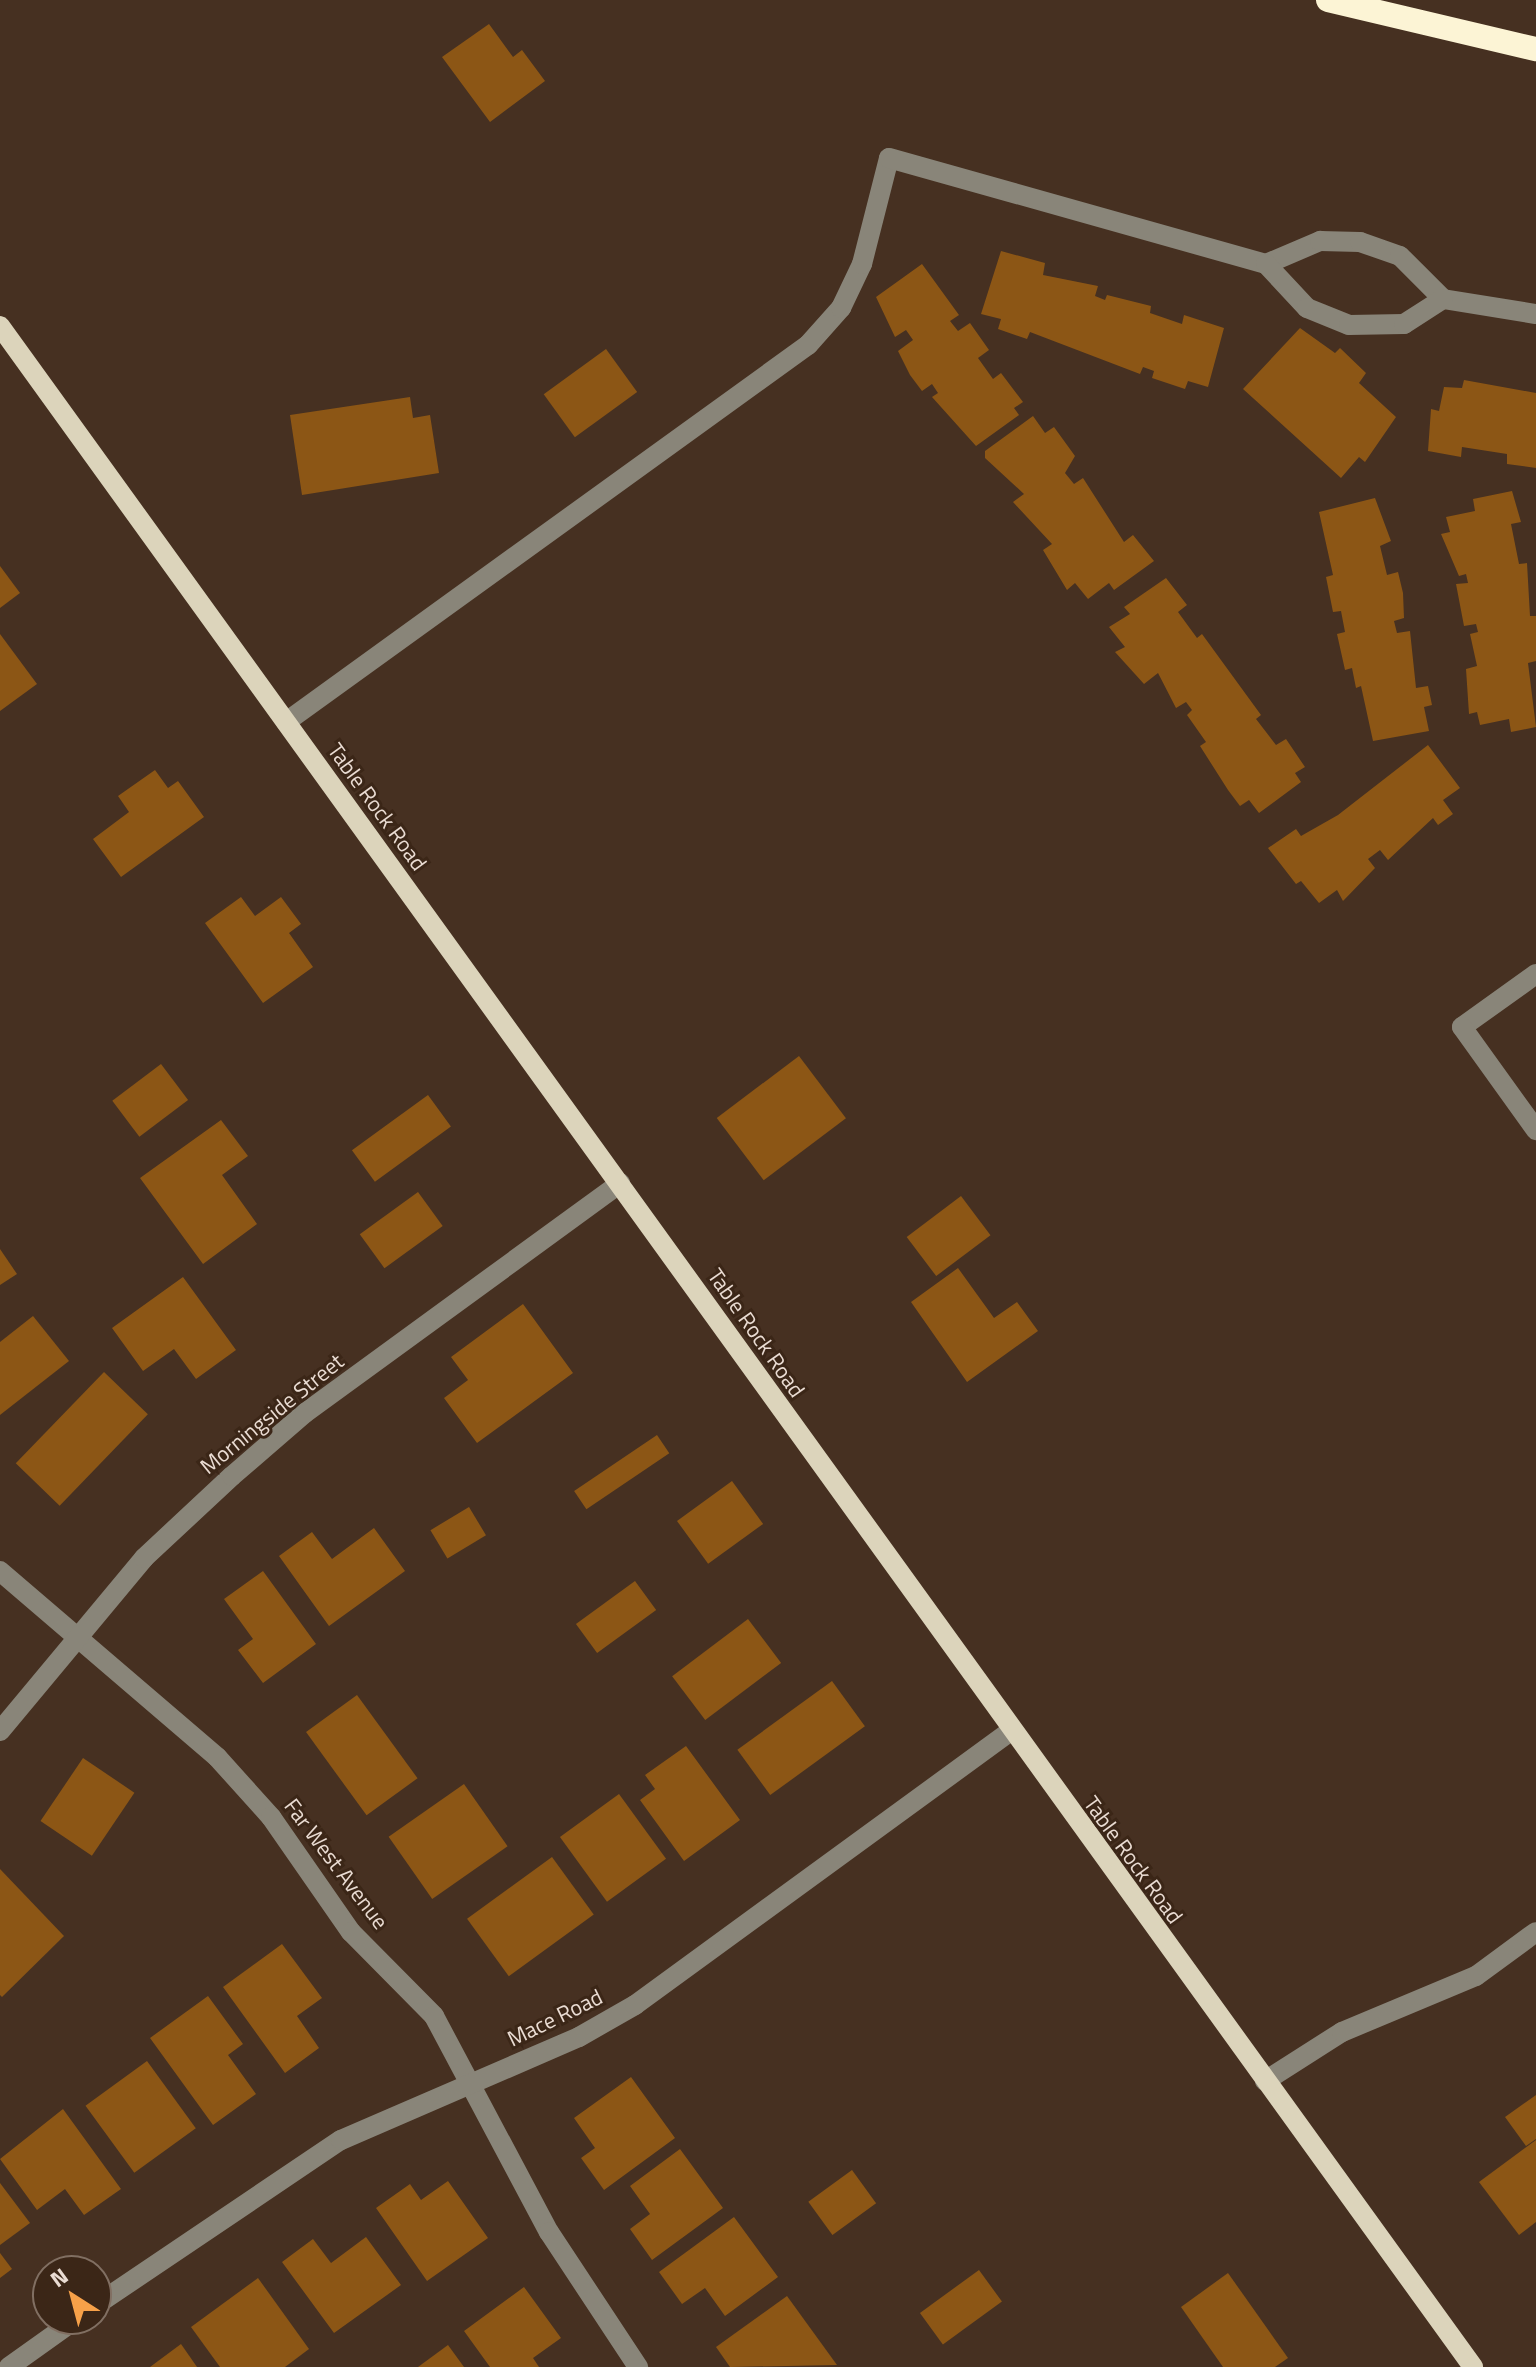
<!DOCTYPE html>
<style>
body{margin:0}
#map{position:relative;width:1536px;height:2367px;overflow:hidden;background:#463021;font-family:"Titillium Web",sans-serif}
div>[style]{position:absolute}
.building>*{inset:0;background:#8c5615;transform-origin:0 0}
.minor>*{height:20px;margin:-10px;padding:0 10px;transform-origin:10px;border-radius:10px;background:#898579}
.major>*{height:20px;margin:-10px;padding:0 10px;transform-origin:10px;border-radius:10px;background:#dcd4bb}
.highway>*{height:24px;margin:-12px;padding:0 12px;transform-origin:12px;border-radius:12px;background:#fcf4d5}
span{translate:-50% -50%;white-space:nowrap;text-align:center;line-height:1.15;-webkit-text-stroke:6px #3b2617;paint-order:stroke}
.street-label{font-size:22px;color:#eadcd3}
.north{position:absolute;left:32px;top:2255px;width:80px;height:80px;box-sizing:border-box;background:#3b2617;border:2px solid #816f62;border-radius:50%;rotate:324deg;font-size:22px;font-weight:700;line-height:32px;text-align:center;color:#eadcd3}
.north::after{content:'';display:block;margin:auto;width:28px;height:36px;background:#f7a149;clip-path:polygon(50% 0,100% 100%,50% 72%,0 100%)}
</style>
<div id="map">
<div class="building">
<div style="clip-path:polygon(489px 24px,513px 57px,522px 50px,545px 81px,490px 122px,442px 57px)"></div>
<div style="clip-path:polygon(1001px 251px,1045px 263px,1043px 275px,1098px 286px,1095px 296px,1105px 300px,1107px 295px,1151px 306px,1150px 313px,1182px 324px,1184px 315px,1224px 328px,1208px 387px,1188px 381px,1185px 389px,1152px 378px,1154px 371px,1143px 367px,1140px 374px,1030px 332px,1027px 339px,998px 329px,1001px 319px,981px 314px)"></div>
<div style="clip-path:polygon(922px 264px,959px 315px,950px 321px,958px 331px,970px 323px,989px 350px,978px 358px,993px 379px,1001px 373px,1023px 402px,1014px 408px,1019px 415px,976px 446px,932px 397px,938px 393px,932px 384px,922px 391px,910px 375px,898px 351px,913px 340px,906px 330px,895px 337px,876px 297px)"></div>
<div style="clip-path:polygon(1300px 328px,1335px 353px,1340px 348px,1366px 373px,1359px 383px,1396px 417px,1365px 462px,1359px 457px,1341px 478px,1243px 389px)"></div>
<div style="left:606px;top:349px;width:53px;height:77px;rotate:54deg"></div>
<div style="clip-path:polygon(1464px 380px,1536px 393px,1536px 468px,1507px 464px,1507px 454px,1462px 447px,1461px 457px,1428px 451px,1431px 409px,1439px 411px,1444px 387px,1462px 388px)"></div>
<div style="clip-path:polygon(410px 397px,413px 418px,430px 415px,439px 473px,302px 495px,290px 415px)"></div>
<div style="clip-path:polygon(1033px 416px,1045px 433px,1054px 427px,1075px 456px,1065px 473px,1074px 484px,1083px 478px,1124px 542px,1133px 535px,1154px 561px,1114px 590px,1109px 583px,1088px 599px,1075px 583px,1067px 590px,1043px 550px,1052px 544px,1013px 502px,1024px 494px,985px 458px,985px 451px)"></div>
<div style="clip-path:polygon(1512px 491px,1521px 522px,1511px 524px,1519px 564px,1527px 563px,1530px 616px,1536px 616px,1536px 661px,1528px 663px,1536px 727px,1511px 732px,1509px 719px,1480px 725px,1477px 712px,1469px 714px,1466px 669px,1477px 666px,1470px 634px,1478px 632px,1476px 624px,1464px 626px,1456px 584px,1468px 583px,1466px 574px,1459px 576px,1441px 534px,1450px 532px,1446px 517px,1475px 511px,1473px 499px)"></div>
<div style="clip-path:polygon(1375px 498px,1391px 541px,1380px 546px,1387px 575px,1398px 572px,1403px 593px,1404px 618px,1394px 621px,1397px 633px,1410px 631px,1416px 688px,1428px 686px,1432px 705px,1424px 707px,1429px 731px,1373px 741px,1361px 686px,1356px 688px,1352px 668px,1345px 670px,1337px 634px,1345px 632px,1341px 611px,1333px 612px,1326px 577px,1333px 575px,1319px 512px)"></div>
<div style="clip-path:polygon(0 566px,20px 593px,0 608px)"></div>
<div style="clip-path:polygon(1166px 578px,1187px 605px,1178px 612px,1197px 638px,1202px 634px,1261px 715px,1256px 719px,1276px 745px,1286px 739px,1305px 767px,1295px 773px,1301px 782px,1259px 813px,1249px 800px,1240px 806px,1228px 790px,1200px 746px,1206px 742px,1187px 715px,1192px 710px,1186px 702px,1176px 708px,1158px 673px,1144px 684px,1115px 652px,1125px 647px,1109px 627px,1130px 614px,1124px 607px)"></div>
<div style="clip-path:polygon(0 634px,37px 684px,0 711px)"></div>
<div style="clip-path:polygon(1428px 745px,1460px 788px,1443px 800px,1453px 814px,1438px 825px,1433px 818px,1388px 860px,1380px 850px,1368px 859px,1375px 868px,1343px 901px,1337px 890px,1319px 903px,1301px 881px,1296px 884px,1268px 848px,1296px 829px,1301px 836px,1338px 815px)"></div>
<div style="clip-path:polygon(155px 770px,168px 788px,178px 781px,204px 817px,121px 877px,93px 839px,129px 812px,118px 796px)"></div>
<div style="clip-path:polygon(241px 897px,255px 916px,281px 897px,301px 924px,289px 933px,313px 967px,263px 1003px,205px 923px)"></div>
<div style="left:799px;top:1056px;width:78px;height:103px;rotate:53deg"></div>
<div style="left:161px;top:1064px;width:45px;height:61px;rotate:53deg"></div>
<div style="left:428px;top:1095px;width:39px;height:94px;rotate:54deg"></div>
<div style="clip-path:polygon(221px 1120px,248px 1156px,222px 1175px,257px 1224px,203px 1264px,140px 1178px)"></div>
<div style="left:418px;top:1192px;width:42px;height:72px;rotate:54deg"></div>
<div style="left:961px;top:1196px;width:49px;height:68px;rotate:53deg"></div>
<div style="clip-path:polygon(0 1249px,17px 1274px,0 1285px)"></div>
<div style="clip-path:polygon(958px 1268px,994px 1318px,1017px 1302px,1038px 1331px,967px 1382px,911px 1302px)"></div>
<div style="clip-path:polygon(183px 1277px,236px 1350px,196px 1379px,174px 1349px,143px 1371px,112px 1328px)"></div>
<div style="clip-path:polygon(523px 1304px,573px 1373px,477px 1443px,444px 1398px,468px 1380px,451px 1357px)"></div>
<div style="clip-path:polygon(33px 1316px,69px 1361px,0 1415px,0 1342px)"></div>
<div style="left:104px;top:1372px;width:61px;height:127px;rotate:44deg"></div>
<div style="left:657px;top:1435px;width:22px;height:100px;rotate:56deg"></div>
<div style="left:732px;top:1481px;width:53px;height:68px;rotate:54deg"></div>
<div style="left:469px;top:1507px;width:33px;height:45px;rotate:59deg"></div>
<div style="clip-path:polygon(374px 1528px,405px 1571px,329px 1626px,279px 1556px,312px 1532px,332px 1559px)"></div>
<div style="clip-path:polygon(263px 1571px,316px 1644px,263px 1683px,238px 1650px,253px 1639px,224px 1599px)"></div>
<div style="left:635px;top:1581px;width:36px;height:73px;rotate:54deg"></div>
<div style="left:748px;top:1619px;width:55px;height:95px;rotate:53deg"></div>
<div style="left:832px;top:1681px;width:56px;height:117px;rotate:54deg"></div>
<div style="left:357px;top:1695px;width:103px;height:63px;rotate:54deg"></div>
<div style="clip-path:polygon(686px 1746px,740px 1820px,684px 1861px,640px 1800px,655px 1789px,645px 1775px)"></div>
<div style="left:83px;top:1758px;width:62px;height:76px;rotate:34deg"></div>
<div style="left:464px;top:1784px;width:76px;height:92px;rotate:55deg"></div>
<div style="left:619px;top:1794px;width:80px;height:73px;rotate:54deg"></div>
<div style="left:552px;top:1857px;width:71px;height:105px;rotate:54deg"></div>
<div style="clip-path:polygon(0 1869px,64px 1936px,2px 1997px,0 1995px)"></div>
<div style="clip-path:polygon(282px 1944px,322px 1998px,297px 2016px,319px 2048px,285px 2073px,223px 1987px)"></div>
<div style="clip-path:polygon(208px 1996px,243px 2044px,228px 2055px,256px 2094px,213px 2125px,150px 2038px)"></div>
<div style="left:147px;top:2061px;width:83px;height:76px;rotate:54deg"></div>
<div style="clip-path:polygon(631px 2077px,675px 2138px,604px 2190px,581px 2158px,595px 2148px,574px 2118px)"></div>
<div style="clip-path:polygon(1536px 2095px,1536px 2139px,1526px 2146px,1505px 2117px)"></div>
<div style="clip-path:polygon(63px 2109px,121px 2189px,84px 2215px,65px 2189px,37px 2210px,0 2159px)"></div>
<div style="clip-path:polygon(1536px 2140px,1536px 2222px,1519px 2235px,1479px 2182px)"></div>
<div style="clip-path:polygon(680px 2149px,723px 2208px,652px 2260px,630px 2229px,650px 2214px,630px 2186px)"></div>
<div style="left:852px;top:2170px;width:41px;height:54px;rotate:54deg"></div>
<div style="clip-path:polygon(448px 2181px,488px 2238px,427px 2281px,376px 2208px,410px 2184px,421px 2200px)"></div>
<div style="clip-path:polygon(0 2183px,30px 2223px,0 2245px)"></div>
<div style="clip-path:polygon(734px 2217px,778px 2277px,725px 2316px,705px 2288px,682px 2304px,659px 2272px)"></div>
<div style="clip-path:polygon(366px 2237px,401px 2285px,334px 2333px,282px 2262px,313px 2239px,331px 2263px)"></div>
<div style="clip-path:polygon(0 2253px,12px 2269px,0 2278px)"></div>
<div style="left:979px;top:2270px;width:39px;height:73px;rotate:54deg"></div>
<div style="clip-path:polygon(1228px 2273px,1288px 2358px,1275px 2367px,1223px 2367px,1181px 2307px)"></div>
<div style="clip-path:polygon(258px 2278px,309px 2349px,285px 2367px,220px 2367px,191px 2327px)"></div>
<div style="clip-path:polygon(524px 2287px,561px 2338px,533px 2358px,539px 2367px,490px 2367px,464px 2331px)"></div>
<div style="clip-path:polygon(787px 2296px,837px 2365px,730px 2367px,716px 2347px)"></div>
<div style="clip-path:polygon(181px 2344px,197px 2367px,150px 2367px)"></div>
<div style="clip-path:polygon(448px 2345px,464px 2367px,418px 2367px)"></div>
</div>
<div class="minor">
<div style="left:1266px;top:264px;width:59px;rotate:-23.1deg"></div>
<div style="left:1320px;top:241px;width:40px;rotate:1.4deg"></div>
<div style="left:1360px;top:242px;width:42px;rotate:19.3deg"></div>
<div style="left:1400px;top:256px;width:61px;rotate:45deg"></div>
<div style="left:1443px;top:299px;width:94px;rotate:9.2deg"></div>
<div style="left:286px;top:722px;width:644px;rotate:-35.84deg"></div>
<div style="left:808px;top:345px;width:50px;rotate:-48.3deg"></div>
<div style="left:841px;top:308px;width:49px;rotate:-64.5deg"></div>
<div style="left:862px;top:264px;width:109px;rotate:-75.7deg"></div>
<div style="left:889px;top:158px;width:392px;rotate:15.7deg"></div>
<div style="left:1266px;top:264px;width:60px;rotate:47deg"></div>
<div style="left:1307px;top:308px;width:45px;rotate:22deg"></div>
<div style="left:1349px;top:325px;width:55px;rotate:-1deg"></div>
<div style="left:1404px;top:324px;width:46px;rotate:-32.7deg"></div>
<div style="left:1536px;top:974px;width:91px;rotate:144.4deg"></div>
<div style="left:1462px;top:1027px;width:127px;rotate:54.3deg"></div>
<div style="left:0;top:1571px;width:286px;rotate:40.6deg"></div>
<div style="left:217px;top:1757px;width:81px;rotate:48deg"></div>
<div style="left:271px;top:1817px;width:140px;rotate:55.2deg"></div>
<div style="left:351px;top:1932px;width:118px;rotate:45.3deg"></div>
<div style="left:434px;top:2016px;width:245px;rotate:62deg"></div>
<div style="left:549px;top:2232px;width:162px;rotate:56.6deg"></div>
<div style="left:0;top:1731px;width:225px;rotate:-50.2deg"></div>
<div style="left:144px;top:1558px;width:120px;rotate:-43deg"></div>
<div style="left:232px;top:1476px;width:96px;rotate:-40.8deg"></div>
<div style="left:305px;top:1413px;width:390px;rotate:-36.1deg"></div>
<div style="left:1265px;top:2081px;width:91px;rotate:-32.5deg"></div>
<div style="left:1342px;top:2032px;width:145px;rotate:-22.7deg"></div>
<div style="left:1476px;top:1976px;width:74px;rotate:-36.3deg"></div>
<div style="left:96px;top:2305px;width:295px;rotate:-34deg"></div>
<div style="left:341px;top:2140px;width:259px;rotate:-23.4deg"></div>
<div style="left:579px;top:2037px;width:64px;rotate:-29.7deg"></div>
<div style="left:635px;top:2005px;width:463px;rotate:-36.1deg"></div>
<div style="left:9px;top:2367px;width:82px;rotate:-35.6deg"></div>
</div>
<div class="major">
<div style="left:0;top:326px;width:2517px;rotate:54.18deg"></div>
</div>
<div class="highway">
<div style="left:1328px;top:0;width:214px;rotate:13.3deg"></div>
</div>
<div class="street-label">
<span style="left:377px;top:807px;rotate:54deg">Table Rock Road</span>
<span style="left:756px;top:1333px;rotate:55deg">Table Rock Road</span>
<span style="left:272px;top:1414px;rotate:-39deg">Morningside Street</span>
<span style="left:1133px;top:1860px;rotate:54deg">Table Rock Road</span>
<span style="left:336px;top:1864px;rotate:53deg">Far West Avenue</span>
<span style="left:555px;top:2018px;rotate:-26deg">Mace Road</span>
</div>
<div class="north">N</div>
</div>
